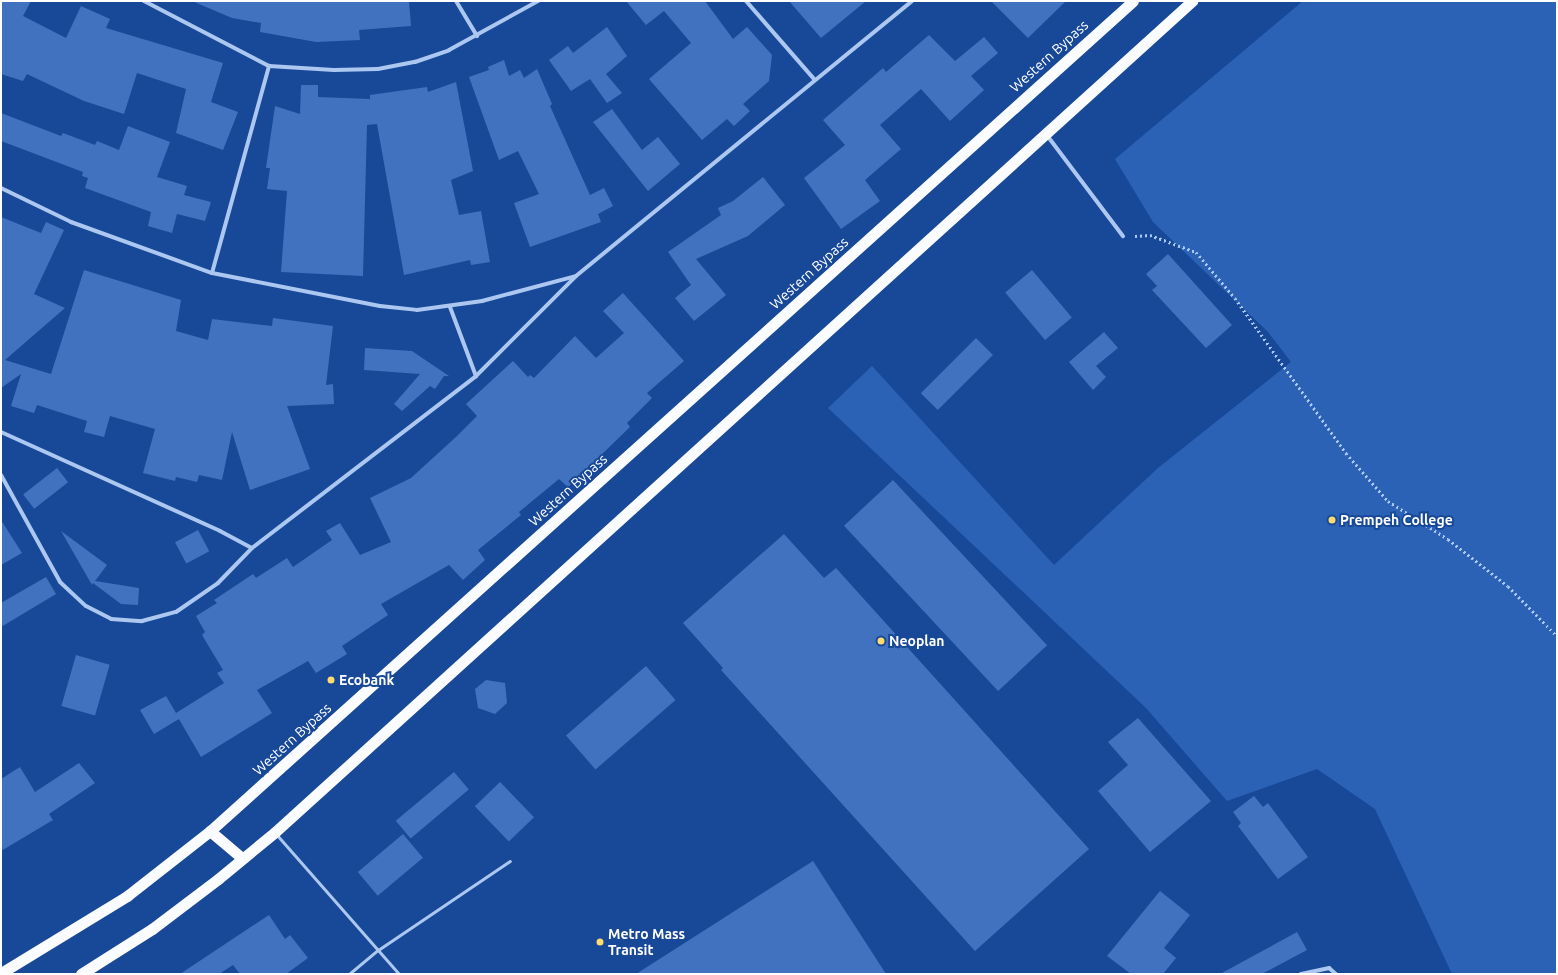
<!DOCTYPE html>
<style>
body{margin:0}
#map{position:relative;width:1558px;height:975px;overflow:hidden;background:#184998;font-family:Ubuntu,sans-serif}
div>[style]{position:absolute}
.green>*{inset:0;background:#2b62b6}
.building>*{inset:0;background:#4172bf;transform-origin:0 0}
.path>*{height:2.5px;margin-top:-1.25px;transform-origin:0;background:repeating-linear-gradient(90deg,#acc8f1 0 2px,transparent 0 5px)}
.service>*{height:3px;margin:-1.5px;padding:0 1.5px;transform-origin:1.5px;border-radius:1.5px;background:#acc8f1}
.minor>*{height:4px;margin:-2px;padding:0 2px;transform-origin:2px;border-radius:2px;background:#acc8f1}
.trunk>*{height:11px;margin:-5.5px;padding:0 5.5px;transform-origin:5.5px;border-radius:5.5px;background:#fafcff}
.dots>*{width:11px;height:11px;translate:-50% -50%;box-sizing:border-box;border:2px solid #184998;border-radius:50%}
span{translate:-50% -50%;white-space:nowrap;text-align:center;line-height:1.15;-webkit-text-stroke:4px #184998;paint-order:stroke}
.street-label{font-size:14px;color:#fff}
.poi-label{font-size:14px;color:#fff;font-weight:700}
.left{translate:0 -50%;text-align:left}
.frame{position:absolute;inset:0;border:2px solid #fff;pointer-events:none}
</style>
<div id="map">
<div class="green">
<div style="clip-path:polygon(1303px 1px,1557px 1px,1557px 974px,1452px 974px,1375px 809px,1317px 769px,1227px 801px,1146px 708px,828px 408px,872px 366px,1054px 565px,1158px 468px,1291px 362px,1268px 332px,1153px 222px,1115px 159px)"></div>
</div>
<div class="building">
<div style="clip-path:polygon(1px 1px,31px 1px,23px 16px,66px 38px,81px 6px,110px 19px,106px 28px,223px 63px,211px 102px,238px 112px,223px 150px,176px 133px,186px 89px,137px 73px,124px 114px,84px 101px,27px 74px,23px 81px,1px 74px)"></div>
<div style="clip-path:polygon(192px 1px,409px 1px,411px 26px,359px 30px,360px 40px,316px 42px,260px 32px,261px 23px,232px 18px)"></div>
<div style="clip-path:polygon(626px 1px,705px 1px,733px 39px,747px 27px,772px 55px,769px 81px,743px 104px,750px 111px,734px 126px,727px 119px,702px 140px,649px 79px,691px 43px,664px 11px,646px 25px)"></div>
<div style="clip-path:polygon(789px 1px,866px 1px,821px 38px)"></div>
<div style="clip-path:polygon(991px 1px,1066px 1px,1028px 38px)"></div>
<div style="clip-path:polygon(607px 27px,627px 56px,606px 74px,622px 93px,607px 103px,590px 79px,571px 91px,549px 60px,568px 46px,573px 53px)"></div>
<div style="clip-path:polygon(929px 35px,955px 61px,984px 37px,998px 53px,971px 76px,984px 90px,950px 121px,921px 89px,880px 125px,901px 149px,865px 180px,880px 201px,841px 229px,804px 178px,845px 145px,823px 120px,883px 68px,886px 72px)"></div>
<div style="clip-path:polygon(504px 60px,509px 76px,520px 70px,524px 78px,537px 69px,552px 104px,550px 106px,590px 195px,604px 188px,613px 206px,598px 214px,601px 222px,530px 247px,514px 203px,539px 194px,518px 151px,499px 160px,469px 77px,489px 70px,488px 67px)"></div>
<div style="clip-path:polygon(456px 82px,473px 171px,451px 180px,459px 215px,481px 211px,490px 262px,471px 265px,470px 260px,404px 275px,377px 124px,367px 125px,363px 276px,281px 272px,287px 191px,267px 189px,270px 168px,266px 168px,275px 106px,300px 114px,301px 85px,318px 85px,318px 97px,370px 99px,370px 95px,427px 87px,428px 92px)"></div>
<div style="clip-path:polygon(612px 109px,642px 150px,658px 137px,680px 164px,648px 191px,593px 122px)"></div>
<div style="clip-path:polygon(1px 113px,61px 136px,63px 133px,95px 145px,97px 141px,119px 150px,128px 126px,170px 142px,157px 177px,187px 186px,184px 195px,211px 202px,205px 221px,177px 214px,172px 233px,148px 226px,151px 212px,85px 188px,88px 178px,82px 176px,83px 172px,1px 141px)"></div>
<div style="clip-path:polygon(763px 177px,785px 205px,748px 236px,696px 259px,726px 295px,694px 321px,675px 298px,691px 285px,668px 252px,721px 215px,718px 208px,733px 201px)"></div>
<div style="clip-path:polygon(1px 217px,41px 233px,46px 222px,64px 230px,34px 294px,65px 308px,5px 360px,51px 374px,84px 270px,181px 300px,176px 331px,208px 340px,212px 319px,272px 326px,273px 318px,333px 326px,326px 385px,333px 384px,334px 404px,287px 406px,310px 469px,250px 490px,232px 432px,222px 480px,199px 475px,197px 482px,176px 477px,175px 481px,143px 473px,155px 429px,110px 416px,104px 437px,84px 432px,87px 421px,37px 405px,34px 413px,11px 406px,21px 374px,1px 388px)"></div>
<div style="clip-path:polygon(1168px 254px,1232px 325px,1206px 348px,1152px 290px,1157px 286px,1146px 274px)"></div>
<div style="left:1032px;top:270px;width:62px;height:35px;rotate:50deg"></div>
<div style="clip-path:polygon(623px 293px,684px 361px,647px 393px,652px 398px,627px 423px,630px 427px,568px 487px,559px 479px,519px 512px,521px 515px,478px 550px,485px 560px,463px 580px,449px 565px,381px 604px,388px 615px,342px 646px,347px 654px,316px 673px,308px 661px,257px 690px,272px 713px,201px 757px,176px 714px,179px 719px,154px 734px,140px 710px,166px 696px,176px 713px,224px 683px,217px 673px,223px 670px,202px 635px,205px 632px,196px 616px,217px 603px,214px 600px,253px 574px,256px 578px,287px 558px,293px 567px,332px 540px,326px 531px,340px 523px,360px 555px,391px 542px,370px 498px,411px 478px,457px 436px,477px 416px,466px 404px,513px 361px,528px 377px,530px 375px,534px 378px,575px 336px,596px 358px,624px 333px,603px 311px)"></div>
<div style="clip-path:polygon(1104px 332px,1118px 348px,1096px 366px,1106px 377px,1093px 390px,1069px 362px)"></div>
<div style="left:976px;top:338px;width:24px;height:78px;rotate:45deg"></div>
<div style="clip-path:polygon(365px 348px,412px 351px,449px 376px,444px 376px,435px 389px,430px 386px,402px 411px,394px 404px,420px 374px,364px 370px)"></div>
<div style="left:57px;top:468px;width:18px;height:43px;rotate:52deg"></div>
<div style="left:893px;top:480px;width:226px;height:67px;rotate:47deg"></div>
<div style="clip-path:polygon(1px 520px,22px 553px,1px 565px)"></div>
<div style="left:198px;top:530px;width:24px;height:26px;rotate:62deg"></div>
<div style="clip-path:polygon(61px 531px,107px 565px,95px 581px,139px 588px,138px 605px,121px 604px,93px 583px,92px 585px)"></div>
<div style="clip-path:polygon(784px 534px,824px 578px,836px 568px,1089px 849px,975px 951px,721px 670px,723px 668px,683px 623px)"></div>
<div style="clip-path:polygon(46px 577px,56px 594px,1px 627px,1px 603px)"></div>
<div style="left:76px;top:655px;width:35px;height:53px;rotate:16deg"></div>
<div style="left:646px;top:666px;width:45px;height:106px;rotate:49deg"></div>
<div style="clip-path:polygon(486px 680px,505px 683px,507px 703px,495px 714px,478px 708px,475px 689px)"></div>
<div style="clip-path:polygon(1138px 718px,1211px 801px,1150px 852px,1098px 791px,1128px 765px,1108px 742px)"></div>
<div style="clip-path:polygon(79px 763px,95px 783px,49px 814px,53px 820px,1px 851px,1px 779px,20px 767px,35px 792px)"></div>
<div style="left:454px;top:772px;width:23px;height:76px;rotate:50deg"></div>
<div style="left:500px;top:782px;width:49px;height:35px;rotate:46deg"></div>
<div style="clip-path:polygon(1254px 796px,1263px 807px,1268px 803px,1308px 857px,1278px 879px,1238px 826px,1241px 823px,1233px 812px)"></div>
<div style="left:403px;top:834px;width:31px;height:59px;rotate:50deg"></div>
<div style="clip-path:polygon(813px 861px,886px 974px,636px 974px)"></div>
<div style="clip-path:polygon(1160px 891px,1190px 915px,1164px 948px,1176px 958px,1163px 974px,1131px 974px,1107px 956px)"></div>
<div style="clip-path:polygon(269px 915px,285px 939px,290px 935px,308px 958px,286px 974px,240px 974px,233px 965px,219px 974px,180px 974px)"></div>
<div style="clip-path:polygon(1297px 932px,1307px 950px,1262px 974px,1220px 974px)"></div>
</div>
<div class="path">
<div style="left:1135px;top:236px;width:15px;rotate:-4deg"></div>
<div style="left:1150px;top:235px;width:49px;rotate:20.3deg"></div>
<div style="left:1196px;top:252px;width:60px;rotate:49.7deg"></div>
<div style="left:1235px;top:298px;width:191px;rotate:54.4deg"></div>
<div style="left:1346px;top:453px;width:64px;rotate:48.8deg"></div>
<div style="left:1388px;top:501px;width:71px;rotate:32.3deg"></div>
<div style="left:1448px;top:539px;width:76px;rotate:38.1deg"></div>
<div style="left:1508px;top:586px;width:70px;rotate:45.6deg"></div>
</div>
<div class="service">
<div style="left:276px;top:834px;width:186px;rotate:48.7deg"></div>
<div style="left:349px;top:974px;width:38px;rotate:-40deg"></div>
<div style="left:378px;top:950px;width:159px;rotate:-34deg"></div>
</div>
<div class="minor">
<div style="left:144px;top:1px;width:141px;rotate:27.5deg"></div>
<div style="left:269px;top:66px;width:65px;rotate:3.5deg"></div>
<div style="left:334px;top:70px;width:44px;rotate:-1.3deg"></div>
<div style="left:378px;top:69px;width:38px;rotate:-11deg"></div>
<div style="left:415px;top:62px;width:36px;rotate:-19deg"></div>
<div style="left:449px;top:50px;width:102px;rotate:-28.8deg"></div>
<div style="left:456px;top:1px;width:41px;rotate:59deg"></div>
<div style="left:746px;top:1px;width:103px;rotate:48.9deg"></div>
<div style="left:1046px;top:134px;width:128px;rotate:53deg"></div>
<div style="left:1px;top:188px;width:78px;rotate:25.9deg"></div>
<div style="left:71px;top:222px;width:150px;rotate:19.9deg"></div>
<div style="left:212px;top:273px;width:171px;rotate:11.1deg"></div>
<div style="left:380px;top:306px;width:37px;rotate:6deg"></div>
<div style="left:417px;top:310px;width:66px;rotate:-7.9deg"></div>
<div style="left:482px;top:301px;width:97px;rotate:-14.9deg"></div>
<div style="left:576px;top:276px;width:434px;rotate:-39.3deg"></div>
<div style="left:212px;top:273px;width:215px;rotate:-74.6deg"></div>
<div style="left:450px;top:307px;width:74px;rotate:69.4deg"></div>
<div style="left:1px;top:432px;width:240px;rotate:24.3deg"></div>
<div style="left:220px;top:531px;width:36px;rotate:28deg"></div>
<div style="left:252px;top:548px;width:282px;rotate:-37.5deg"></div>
<div style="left:476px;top:376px;width:141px;rotate:-45deg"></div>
<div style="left:1px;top:475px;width:122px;rotate:61.1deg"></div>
<div style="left:60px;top:582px;width:35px;rotate:43deg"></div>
<div style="left:86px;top:606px;width:28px;rotate:27deg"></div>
<div style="left:111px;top:619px;width:31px;rotate:4deg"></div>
<div style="left:142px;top:621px;width:35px;rotate:-15deg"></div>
<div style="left:176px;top:612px;width:51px;rotate:-34.6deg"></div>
<div style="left:218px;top:583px;width:49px;rotate:-45.8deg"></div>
<div style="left:1301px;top:974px;width:29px;rotate:-12deg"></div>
<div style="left:1329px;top:968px;width:9px;rotate:41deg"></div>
</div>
<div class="trunk">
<div style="left:210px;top:831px;width:42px;rotate:40.2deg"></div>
<div style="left:1px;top:973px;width:148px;rotate:-31.4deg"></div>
<div style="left:127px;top:896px;width:105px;rotate:-38.1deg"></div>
<div style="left:210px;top:831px;width:1241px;rotate:-41.96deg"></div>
<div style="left:81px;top:974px;width:84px;rotate:-32.4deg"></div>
<div style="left:152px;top:929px;width:83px;rotate:-37.1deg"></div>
<div style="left:218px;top:879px;width:74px;rotate:-39.5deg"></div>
<div style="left:275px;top:832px;width:1238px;rotate:-42.18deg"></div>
</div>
<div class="dots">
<div style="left:1332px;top:520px;background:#ffdc6c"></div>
<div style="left:881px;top:641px;background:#ffdc6c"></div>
<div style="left:331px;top:680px;background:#ffdc6c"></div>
<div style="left:600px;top:942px;background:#ffdc6c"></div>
</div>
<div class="street-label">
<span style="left:1049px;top:56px;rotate:-42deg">Western Bypass</span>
<span style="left:809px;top:273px;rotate:-42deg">Western Bypass</span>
<span style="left:568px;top:490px;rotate:-42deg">Western Bypass</span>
<span style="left:292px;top:739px;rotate:-42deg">Western Bypass</span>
</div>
<div class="poi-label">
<span class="left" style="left:1340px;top:520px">Prempeh College</span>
<span class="left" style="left:889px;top:641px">Neoplan</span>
<span class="left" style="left:339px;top:680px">Ecobank</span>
<span class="left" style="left:608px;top:942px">Metro Mass<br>Transit</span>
</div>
<div class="frame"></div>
</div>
